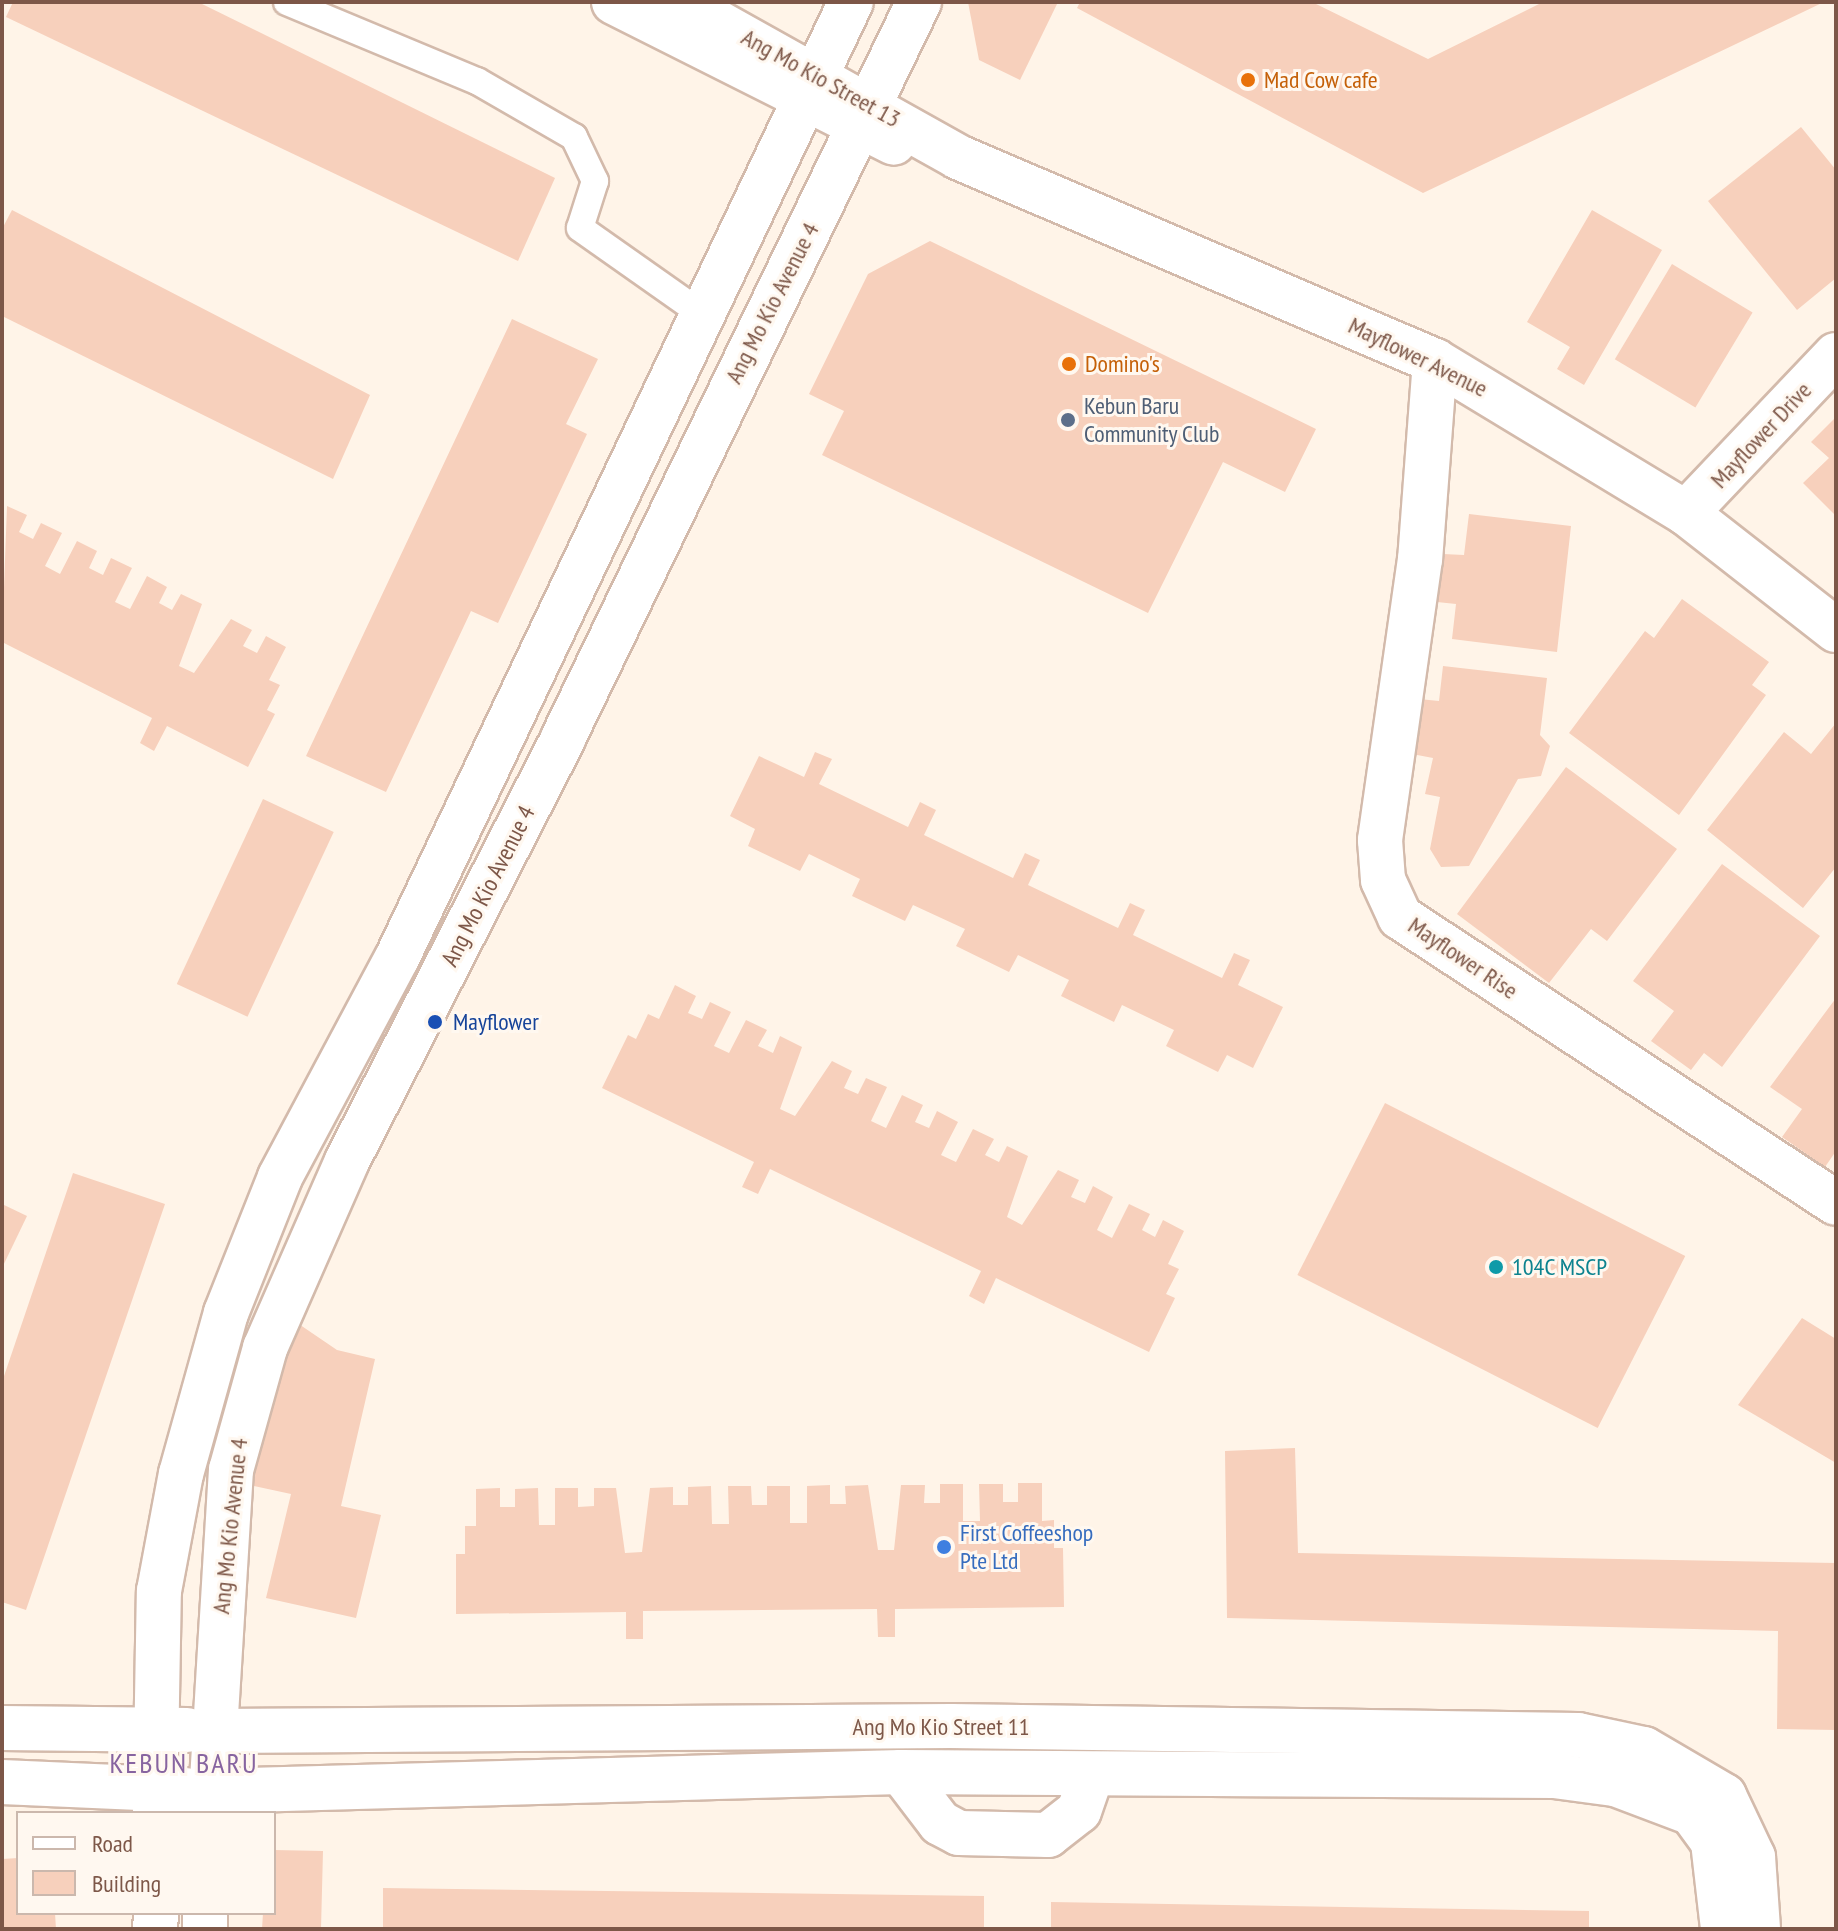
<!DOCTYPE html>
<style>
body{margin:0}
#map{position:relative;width:1838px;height:1931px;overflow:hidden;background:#fff4e8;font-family:"PT Sans Narrow",sans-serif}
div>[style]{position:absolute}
.building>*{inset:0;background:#f7d0bc;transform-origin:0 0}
.roads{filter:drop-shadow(2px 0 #d3baab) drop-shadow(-2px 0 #d3baab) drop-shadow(0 2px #d3baab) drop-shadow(0 -2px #d3baab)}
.lane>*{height:26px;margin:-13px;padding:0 13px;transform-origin:13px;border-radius:13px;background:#fff}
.street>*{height:44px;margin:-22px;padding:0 22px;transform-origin:22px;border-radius:22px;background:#fff}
.secondary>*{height:44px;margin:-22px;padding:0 22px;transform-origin:22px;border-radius:22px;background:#fff}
.dots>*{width:22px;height:22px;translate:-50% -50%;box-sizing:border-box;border:4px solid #fff8f0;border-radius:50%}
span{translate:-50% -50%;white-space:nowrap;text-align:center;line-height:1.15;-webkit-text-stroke:6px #fff8f0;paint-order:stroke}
.street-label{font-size:24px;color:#7d5748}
.food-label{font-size:24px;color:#c56008}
.left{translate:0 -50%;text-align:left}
.service-label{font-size:24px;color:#4e5e75}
.transit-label{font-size:24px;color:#164399}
.culture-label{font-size:24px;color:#0d838f}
.shop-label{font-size:24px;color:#366cbe}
.quarter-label{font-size:28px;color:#8764a0;letter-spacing:2px}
.frame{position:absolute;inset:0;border:4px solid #7d5748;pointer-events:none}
.legend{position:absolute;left:16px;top:1811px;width:260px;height:104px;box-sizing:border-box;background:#fff8f0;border:2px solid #cbb8ad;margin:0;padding:10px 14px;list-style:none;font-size:24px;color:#7d5748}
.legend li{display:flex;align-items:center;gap:16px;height:40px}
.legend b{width:40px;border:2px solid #cbb8ad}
</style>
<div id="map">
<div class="building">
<div style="clip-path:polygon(13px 2px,198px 2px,555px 178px,518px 261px,6px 17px)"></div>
<div style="clip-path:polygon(968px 2px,1058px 2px,1020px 80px,979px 60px)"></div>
<div style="clip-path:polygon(1080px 2px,1312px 2px,1428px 59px,1543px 2px,1824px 2px,1423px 193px,1077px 8px)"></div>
<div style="clip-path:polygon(1801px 127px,1836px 170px,1836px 278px,1797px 310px,1708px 201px)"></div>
<div style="clip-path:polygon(12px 210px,370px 395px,333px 479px,2px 316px,2px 229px)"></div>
<div style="clip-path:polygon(1592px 210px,1662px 250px,1584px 385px,1557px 369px,1570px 347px,1527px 322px)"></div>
<div style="clip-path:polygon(930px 241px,1316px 429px,1285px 492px,1223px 462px,1148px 613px,822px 455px,844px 411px,809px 394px,868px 274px)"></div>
<div style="left:1672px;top:264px;width:94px;height:111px;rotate:31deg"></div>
<div style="clip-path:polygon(512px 319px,598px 359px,566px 424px,587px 434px,498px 623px,471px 611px,386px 792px,306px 756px)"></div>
<div style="clip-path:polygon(1836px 417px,1836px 516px,1803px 483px,1829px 458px,1811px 442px)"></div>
<div style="clip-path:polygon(7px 506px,27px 515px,19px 532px,33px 539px,41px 523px,62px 533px,45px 566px,60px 574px,77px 541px,97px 551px,89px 568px,103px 575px,111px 558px,132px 568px,115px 602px,130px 609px,147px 576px,167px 587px,159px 603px,172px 610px,181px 594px,202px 604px,179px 666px,194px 673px,231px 619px,252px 630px,243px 646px,257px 653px,266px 636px,286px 647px,269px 680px,280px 685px,267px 710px,275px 714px,248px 767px,167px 726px,154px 751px,140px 743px,152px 718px,2px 642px)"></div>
<div style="clip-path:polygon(1469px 514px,1571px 526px,1557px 652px,1452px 639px,1456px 604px,1437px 602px,1443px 554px,1464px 555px)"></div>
<div style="clip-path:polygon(1682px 599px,1769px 662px,1752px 685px,1766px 695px,1679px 815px,1569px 733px,1645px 631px,1654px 638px)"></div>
<div style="clip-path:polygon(1443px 666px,1547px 678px,1540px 735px,1550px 746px,1541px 776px,1518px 779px,1469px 866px,1441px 867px,1430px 849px,1440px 797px,1425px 794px,1433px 758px,1412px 754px,1419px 699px,1439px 701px)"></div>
<div style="clip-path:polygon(1836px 723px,1836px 867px,1803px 908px,1707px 830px,1784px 732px,1811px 754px)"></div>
<div style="clip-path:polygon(815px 752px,832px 759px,819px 784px,908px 827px,920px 802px,936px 810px,924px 835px,1013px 878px,1025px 853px,1040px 860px,1028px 885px,1118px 928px,1130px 903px,1145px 910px,1133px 935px,1222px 978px,1234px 953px,1250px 960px,1238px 985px,1283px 1007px,1253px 1068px,1227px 1055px,1218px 1072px,1166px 1046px,1174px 1030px,1122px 1005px,1114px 1022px,1061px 996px,1069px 980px,1018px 955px,1009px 972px,956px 946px,965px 929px,913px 905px,905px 921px,852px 896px,860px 879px,809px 854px,800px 871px,748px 846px,755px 829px,730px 816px,759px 756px,804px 777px)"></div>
<div style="clip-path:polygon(1566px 767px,1677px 849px,1607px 941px,1591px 929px,1549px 983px,1457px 914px)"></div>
<div style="left:263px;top:799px;width:78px;height:204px;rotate:25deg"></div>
<div style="clip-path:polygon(1722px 864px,1820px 936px,1722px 1067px,1704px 1053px,1691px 1070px,1651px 1041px,1674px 1011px,1633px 981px)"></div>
<div style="clip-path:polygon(675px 985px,696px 996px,688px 1013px,702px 1019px,710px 1002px,731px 1012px,714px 1046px,729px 1053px,746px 1020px,767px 1030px,758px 1046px,773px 1053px,780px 1036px,802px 1047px,780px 1109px,795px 1116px,832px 1061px,852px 1071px,844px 1088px,858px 1094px,866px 1078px,887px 1087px,871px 1121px,886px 1128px,902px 1095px,923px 1105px,915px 1122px,929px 1128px,937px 1111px,958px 1122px,941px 1155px,956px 1162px,973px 1129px,994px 1139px,985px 1155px,999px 1162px,1007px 1146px,1028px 1156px,1007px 1217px,1022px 1225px,1058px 1170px,1079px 1180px,1071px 1197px,1085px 1203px,1093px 1186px,1113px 1197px,1097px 1230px,1112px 1238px,1129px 1204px,1150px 1214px,1142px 1230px,1155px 1237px,1163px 1220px,1184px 1231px,1168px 1264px,1179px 1269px,1166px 1294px,1175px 1298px,1149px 1352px,996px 1278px,984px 1304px,969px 1296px,981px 1271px,770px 1169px,758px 1194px,742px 1187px,754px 1162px,602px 1088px,628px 1035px,636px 1039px,648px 1014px,659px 1019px)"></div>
<div style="clip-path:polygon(1836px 998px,1836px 1151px,1825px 1167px,1782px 1137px,1802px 1109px,1770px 1087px)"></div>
<div style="left:1385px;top:1103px;width:337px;height:193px;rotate:27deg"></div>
<div style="clip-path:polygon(73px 1173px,165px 1204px,26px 1610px,2px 1602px,2px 1382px)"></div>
<div style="clip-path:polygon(2px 1204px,27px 1216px,2px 1268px)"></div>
<div style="clip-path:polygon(287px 1316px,337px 1350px,375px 1359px,341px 1506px,381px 1515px,356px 1618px,266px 1598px,291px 1494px,249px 1485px)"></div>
<div style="clip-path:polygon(1802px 1318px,1836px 1339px,1836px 1463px,1738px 1405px)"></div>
<div style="clip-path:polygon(1295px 1448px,1298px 1553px,1836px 1563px,1836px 1730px,1777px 1729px,1778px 1631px,1227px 1618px,1225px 1451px)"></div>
<div style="clip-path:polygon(1018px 1483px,1042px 1483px,1042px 1521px,1054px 1520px,1054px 1548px,1063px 1548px,1064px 1607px,895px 1609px,895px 1637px,878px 1637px,877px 1609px,643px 1611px,643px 1639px,626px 1639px,626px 1612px,456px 1614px,456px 1554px,465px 1554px,465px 1526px,476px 1526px,476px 1489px,500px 1488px,500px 1507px,515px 1507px,515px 1489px,538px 1488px,539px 1525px,555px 1525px,555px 1488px,578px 1488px,578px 1507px,594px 1506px,594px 1488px,616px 1488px,625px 1553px,642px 1552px,650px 1488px,673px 1487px,673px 1505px,688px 1505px,688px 1487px,711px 1486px,712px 1524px,729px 1524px,728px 1486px,751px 1486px,752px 1505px,767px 1505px,767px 1486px,790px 1486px,790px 1523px,807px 1523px,807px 1486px,830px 1485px,830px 1504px,846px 1504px,845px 1486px,868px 1485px,878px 1550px,894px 1550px,901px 1485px,925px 1485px,924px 1503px,940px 1503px,940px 1484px,963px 1484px,963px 1521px,980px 1521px,979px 1484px,1003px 1484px,1003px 1502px,1018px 1502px)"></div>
<div style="clip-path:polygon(274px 1850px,323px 1851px,321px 1929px,262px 1929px,263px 1913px,274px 1913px)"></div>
<div style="clip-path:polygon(18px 1858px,18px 1913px,55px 1913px,56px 1929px,2px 1929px,2px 1859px)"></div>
<div style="clip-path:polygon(383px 1888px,984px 1896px,984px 1929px,383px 1929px)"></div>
<div style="clip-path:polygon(1051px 1902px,1589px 1911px,1589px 1929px,1051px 1929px)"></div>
</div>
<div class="roads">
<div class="lane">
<div style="left:287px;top:2px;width:206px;rotate:22.6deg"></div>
<div style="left:477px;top:81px;width:112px;rotate:30deg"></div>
<div style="left:574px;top:137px;width:49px;rotate:64.5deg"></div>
<div style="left:595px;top:181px;width:49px;rotate:107.7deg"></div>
<div style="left:580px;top:228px;width:146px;rotate:35.2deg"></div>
</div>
<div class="street">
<div style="left:614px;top:2px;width:313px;rotate:26.7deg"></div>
<div style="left:681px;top:2px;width:317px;rotate:29.2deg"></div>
<div style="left:958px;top:157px;width:519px;rotate:23.16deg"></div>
<div style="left:1435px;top:361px;width:293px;rotate:31.2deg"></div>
<div style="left:1686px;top:513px;width:190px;rotate:38deg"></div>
<div style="left:1435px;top:361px;width:199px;rotate:94.3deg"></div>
<div style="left:1420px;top:559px;width:284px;rotate:98.1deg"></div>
<div style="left:1380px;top:840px;width:40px;rotate:85.7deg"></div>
<div style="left:1383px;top:880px;width:41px;rotate:65.3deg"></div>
<div style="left:1400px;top:917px;width:521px;rotate:33.26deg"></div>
<div style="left:1686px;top:513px;width:218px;rotate:-46.5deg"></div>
<div style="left:217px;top:1731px;width:734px;rotate:-0.39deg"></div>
<div style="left:951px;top:1726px;width:627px;rotate:0.82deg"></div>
<div style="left:1578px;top:1735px;width:67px;rotate:12deg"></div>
<div style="left:1644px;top:1749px;width:93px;rotate:30.4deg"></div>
<div style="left:1724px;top:1796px;width:68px;rotate:64.6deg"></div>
<div style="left:1753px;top:1857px;width:72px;rotate:86deg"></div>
<div style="left:901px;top:1772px;width:64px;rotate:52.6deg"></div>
<div style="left:940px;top:1823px;width:21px;rotate:28deg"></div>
<div style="left:959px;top:1833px;width:89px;rotate:1.3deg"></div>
<div style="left:1048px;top:1835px;width:39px;rotate:-38deg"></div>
<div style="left:1079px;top:1811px;width:39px;rotate:-71deg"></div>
<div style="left:212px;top:1791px;width:689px;rotate:-1.58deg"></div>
<div style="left:901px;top:1772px;width:653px;rotate:0.35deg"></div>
<div style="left:1554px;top:1776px;width:62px;rotate:7.5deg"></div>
<div style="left:1615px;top:1784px;width:82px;rotate:20.6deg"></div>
<div style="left:1692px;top:1813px;width:36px;rotate:54deg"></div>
<div style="left:1713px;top:1842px;width:88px;rotate:83.4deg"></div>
</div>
<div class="secondary">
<div style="left:2px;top:1728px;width:185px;rotate:0.6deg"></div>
<div style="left:2px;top:1782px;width:183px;rotate:2.5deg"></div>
<div style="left:155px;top:1813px;width:222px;rotate:-89deg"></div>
<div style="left:159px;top:1591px;width:119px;rotate:-79.4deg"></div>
<div style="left:181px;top:1474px;width:167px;rotate:-74.4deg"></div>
<div style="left:226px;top:1313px;width:146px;rotate:-68.3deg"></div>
<div style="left:280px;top:1177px;width:248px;rotate:-61.9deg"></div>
<div style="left:397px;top:958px;width:1058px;rotate:-64.6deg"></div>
<div style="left:210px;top:1813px;width:344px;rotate:-86.5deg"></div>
<div style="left:231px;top:1470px;width:127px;rotate:-74.4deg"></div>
<div style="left:265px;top:1348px;width:204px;rotate:-66.3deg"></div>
<div style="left:347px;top:1161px;width:475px;rotate:-62.9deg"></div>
<div style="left:563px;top:738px;width:818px;rotate:-64.19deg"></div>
<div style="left:205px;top:1913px;width:16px;rotate:90deg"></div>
<div style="left:155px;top:1929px;width:16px;rotate:-86deg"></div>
</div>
</div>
<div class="dots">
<div style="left:1248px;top:80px;background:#e8710a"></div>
<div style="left:1069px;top:364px;background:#e8710a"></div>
<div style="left:1068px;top:420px;background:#5c6f8a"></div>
<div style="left:435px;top:1022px;background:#1a4fb4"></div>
<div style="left:1496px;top:1267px;background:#0f9aa8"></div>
<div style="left:944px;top:1547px;background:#3f7fe0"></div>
</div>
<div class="street-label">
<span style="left:821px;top:78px;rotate:29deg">Ang Mo Kio Street 13</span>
<span style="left:772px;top:303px;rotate:-63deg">Ang Mo Kio Avenue 4</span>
<span style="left:1418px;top:357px;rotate:26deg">Mayflower Avenue</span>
<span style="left:1761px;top:435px;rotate:-47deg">Mayflower Drive</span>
<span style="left:488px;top:886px;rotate:-63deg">Ang Mo Kio Avenue 4</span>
<span style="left:1463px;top:958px;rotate:34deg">Mayflower Rise</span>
<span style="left:230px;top:1526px;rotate:-84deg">Ang Mo Kio Avenue 4</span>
<span style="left:941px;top:1727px">Ang Mo Kio Street 11</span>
</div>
<div class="food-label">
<span class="left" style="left:1264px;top:80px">Mad Cow cafe</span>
<span class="left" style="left:1085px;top:364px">Domino's</span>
</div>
<div class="service-label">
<span class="left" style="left:1084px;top:420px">Kebun Baru<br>Community Club</span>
</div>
<div class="transit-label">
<span class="left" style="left:453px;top:1022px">Mayflower</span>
</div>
<div class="culture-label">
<span class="left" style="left:1512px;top:1267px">104C MSCP</span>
</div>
<div class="shop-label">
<span class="left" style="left:960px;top:1547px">First Coffeeshop<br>Pte Ltd</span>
</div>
<div class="quarter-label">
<span style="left:184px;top:1763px">KEBUN BARU</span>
</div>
<div class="frame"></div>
<ul class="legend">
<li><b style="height:10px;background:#fff"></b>Road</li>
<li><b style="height:22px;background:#f7d0bc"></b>Building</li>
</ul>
</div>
